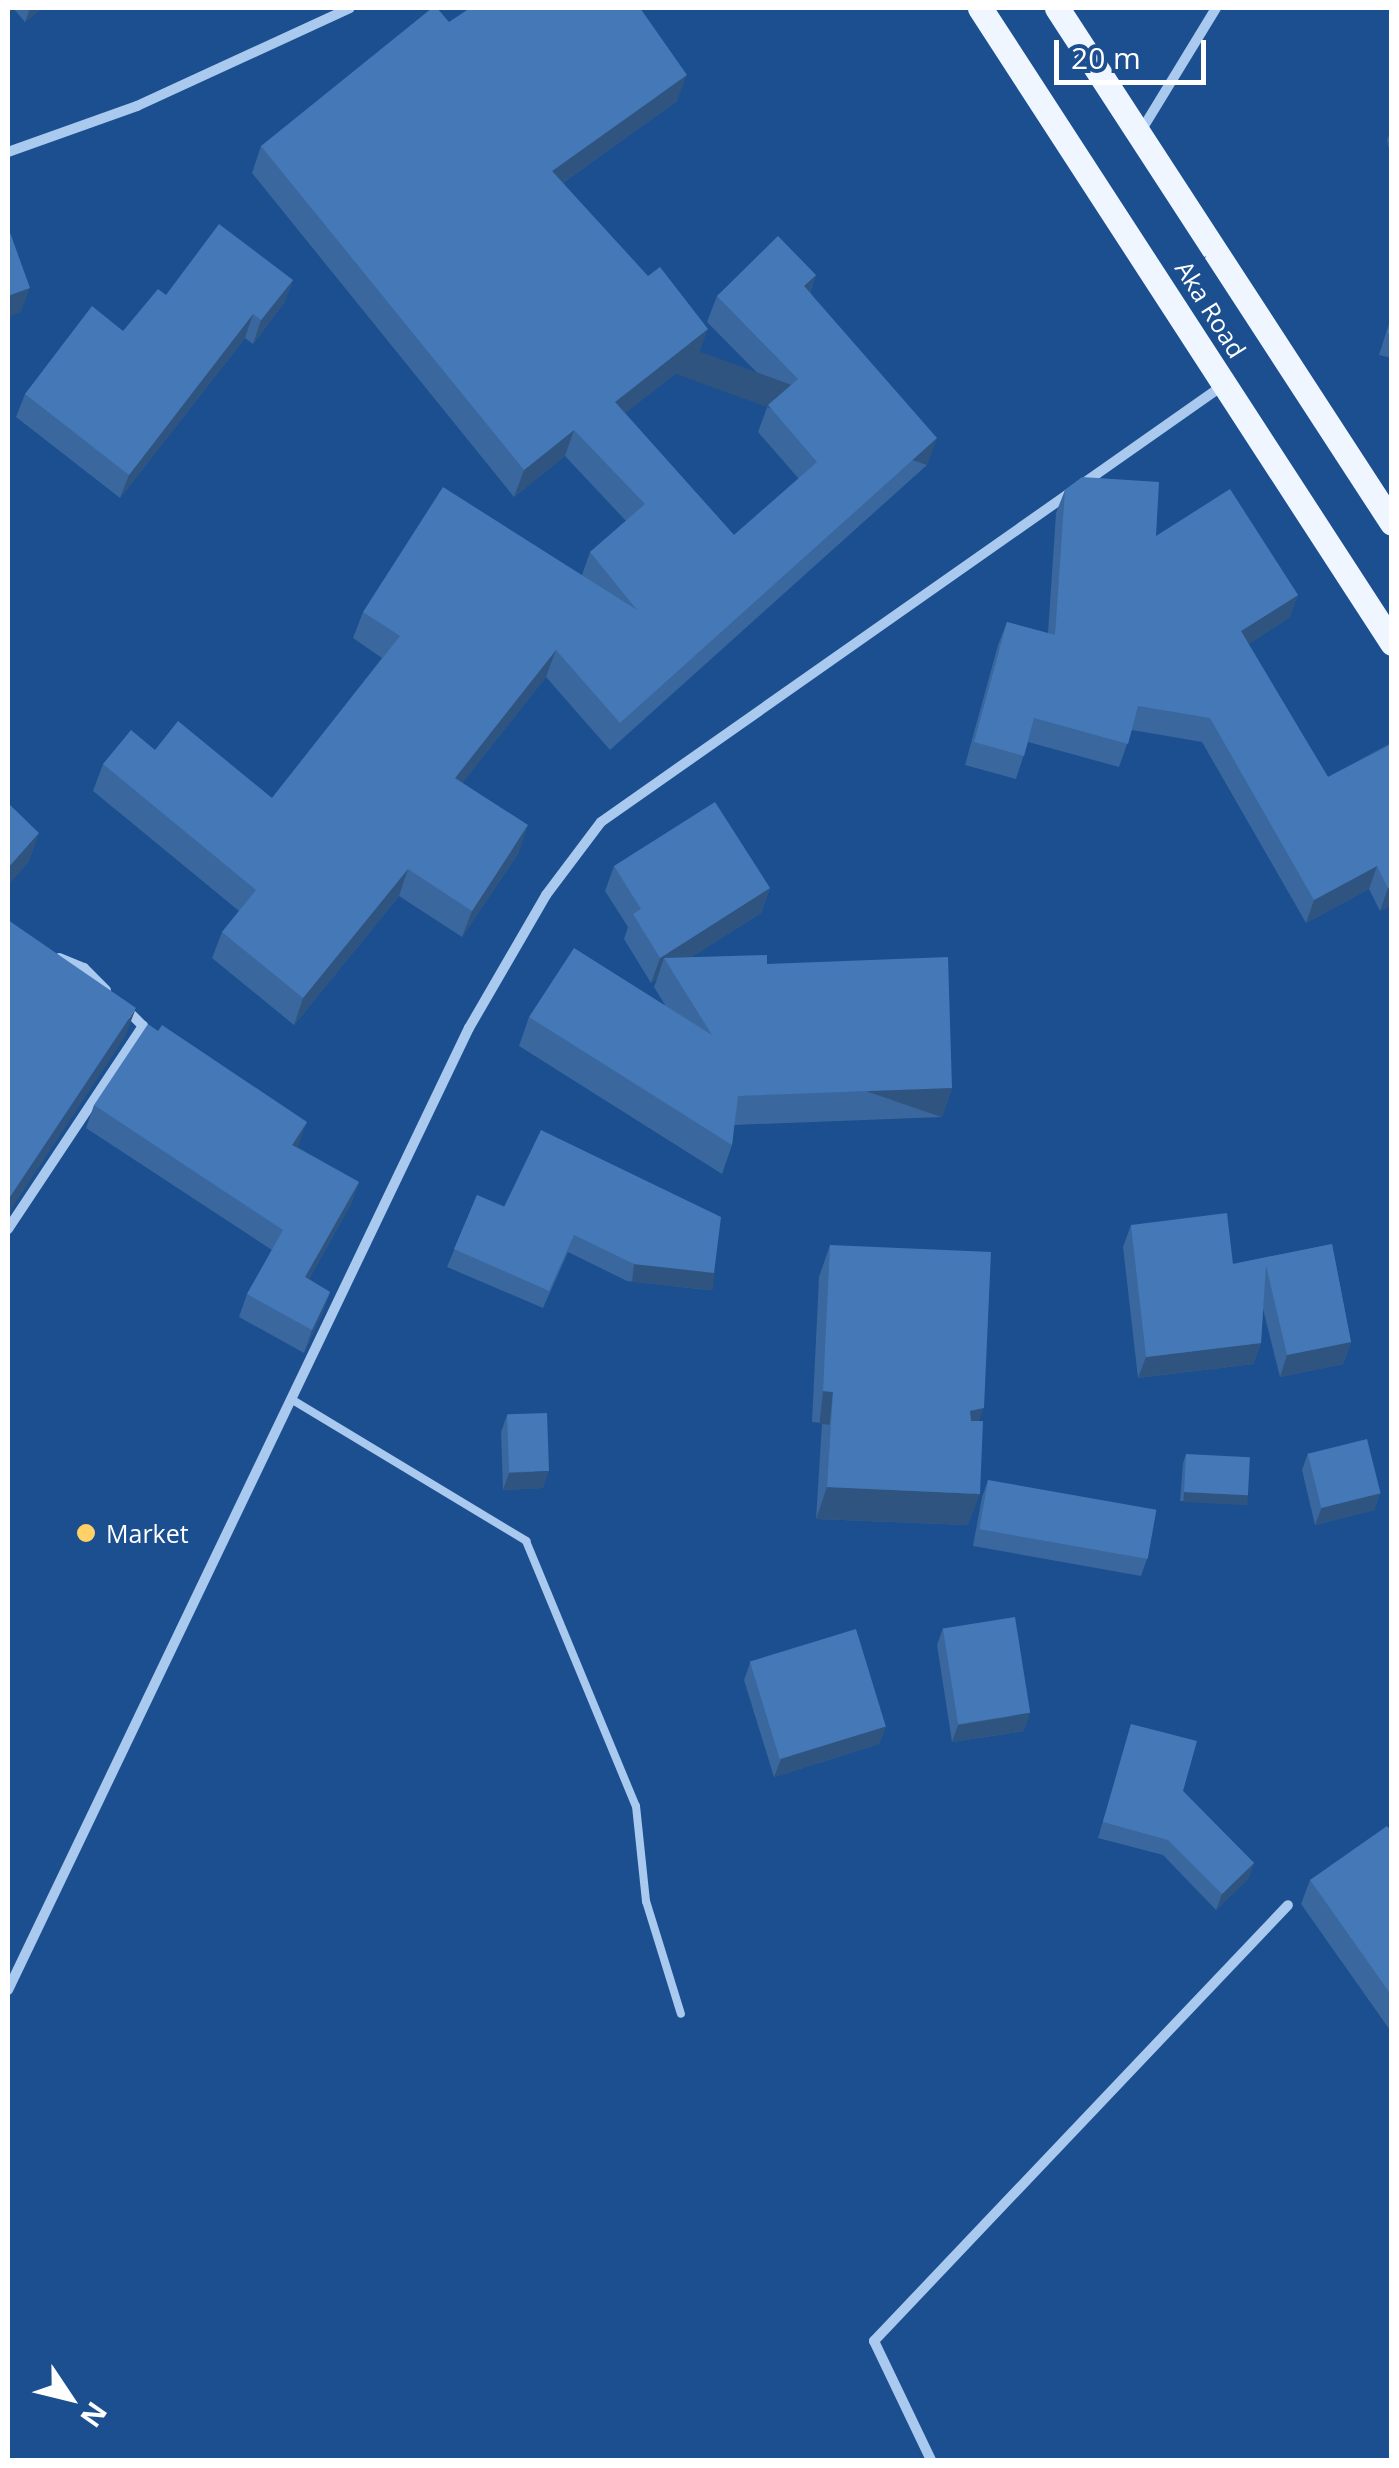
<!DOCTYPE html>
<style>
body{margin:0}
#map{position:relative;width:1399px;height:2468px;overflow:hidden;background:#1b4f8f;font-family:"Open Sans",sans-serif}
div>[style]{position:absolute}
.lane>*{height:8px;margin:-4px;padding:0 4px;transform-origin:4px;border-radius:4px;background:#a9c9ee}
.street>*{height:10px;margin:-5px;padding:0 5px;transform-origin:5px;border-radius:5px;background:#a9c9ee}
.primary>*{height:25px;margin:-12.5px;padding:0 12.5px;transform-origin:12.5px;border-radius:12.5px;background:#f0f6ff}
.wall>*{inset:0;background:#3a679d}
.shaded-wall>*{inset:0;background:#305480;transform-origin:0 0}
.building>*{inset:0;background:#4478b7;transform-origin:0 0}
.dots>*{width:28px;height:28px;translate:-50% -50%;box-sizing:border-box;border:5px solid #1b4f8f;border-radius:50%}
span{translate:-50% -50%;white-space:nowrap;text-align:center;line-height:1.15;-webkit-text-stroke:10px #1b4f8f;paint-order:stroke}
.street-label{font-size:25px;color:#fff}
.poi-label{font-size:25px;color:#fff}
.left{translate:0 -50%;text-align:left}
.frame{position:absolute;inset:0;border:10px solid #fff;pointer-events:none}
.north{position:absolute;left:20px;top:2348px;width:100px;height:100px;-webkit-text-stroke:8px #1b4f8f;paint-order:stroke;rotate:125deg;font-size:28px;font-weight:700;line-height:40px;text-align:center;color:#fff}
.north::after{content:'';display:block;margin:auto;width:35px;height:45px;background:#fff;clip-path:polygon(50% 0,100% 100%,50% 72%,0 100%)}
.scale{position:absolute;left:1054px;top:40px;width:152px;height:45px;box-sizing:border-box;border:5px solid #fff;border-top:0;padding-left:12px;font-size:30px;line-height:35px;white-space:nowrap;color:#fff;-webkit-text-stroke:8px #1b4f8f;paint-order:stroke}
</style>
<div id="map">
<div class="lane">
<div style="left:291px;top:1399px;width:275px;rotate:31.1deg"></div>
<div style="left:526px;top:1541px;width:287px;rotate:67.5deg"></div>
<div style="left:636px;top:1806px;width:96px;rotate:84deg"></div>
<div style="left:646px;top:1901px;width:118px;rotate:72.8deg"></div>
</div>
<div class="street">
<div style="left:1141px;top:131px;width:144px;rotate:-58.6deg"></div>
<div style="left:8px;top:152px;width:137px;rotate:-19.6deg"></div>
<div style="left:137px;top:106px;width:234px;rotate:-24.7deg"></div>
<div style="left:59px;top:958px;width:27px;rotate:22deg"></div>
<div style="left:84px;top:968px;width:31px;rotate:45deg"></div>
<div style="left:8px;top:1229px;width:244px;rotate:-56.4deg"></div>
<div style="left:143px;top:1026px;width:24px;rotate:-135deg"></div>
<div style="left:8px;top:1990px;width:1067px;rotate:-64.4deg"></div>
<div style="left:469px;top:1028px;width:154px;rotate:-59.9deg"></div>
<div style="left:546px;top:895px;width:91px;rotate:-53deg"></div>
<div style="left:601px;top:822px;width:759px;rotate:-35.07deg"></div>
<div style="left:931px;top:2460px;width:132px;rotate:-115.6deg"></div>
<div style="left:874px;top:2341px;width:601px;rotate:-46.48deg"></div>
</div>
<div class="primary">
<div style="left:980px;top:8px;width:757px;rotate:57.02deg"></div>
<div style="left:1057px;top:8px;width:614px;rotate:56.96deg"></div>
</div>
<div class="wall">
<div style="clip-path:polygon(13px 8px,42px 8px,25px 22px)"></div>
<div style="clip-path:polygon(449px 22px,677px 101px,563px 183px,698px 356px,625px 413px,734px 535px,799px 479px,758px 432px,768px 405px,779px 395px,707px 322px,717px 296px,816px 275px,810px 292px,927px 465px,610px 750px,546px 677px,462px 783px,519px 852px,462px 937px,399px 896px,294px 1025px,212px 958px,222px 932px,239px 911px,93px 791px,103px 764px,155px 750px,272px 798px,382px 658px,353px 638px,363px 612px,582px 575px,590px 552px,626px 521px,565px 456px,514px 497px,252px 173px,261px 146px)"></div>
<div style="clip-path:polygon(1392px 127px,1392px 163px,1387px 140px)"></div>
<div style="clip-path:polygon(293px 280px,284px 303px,253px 344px,245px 338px,120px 498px,16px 417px,25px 394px,123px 331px,166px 295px)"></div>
<div style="clip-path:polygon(1392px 314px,1392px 358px,1379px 355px)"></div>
<div style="clip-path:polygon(1065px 490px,1156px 536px,1298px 595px,1289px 618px,1248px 644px,1328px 777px,1391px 743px,1392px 905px,1380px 911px,1369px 889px,1306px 923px,1202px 742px,1132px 730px,1119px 767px,1028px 742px,1016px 779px,965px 765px,998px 645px,1007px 622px,1048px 633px,1056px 513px)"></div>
<div style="clip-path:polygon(614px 866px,770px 888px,761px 913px,691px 957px,767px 964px,952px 1088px,942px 1117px,734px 1125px,732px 1145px,722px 1174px,519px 1046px,529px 1017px,665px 1005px,654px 987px,657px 979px,651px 983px,624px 939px,628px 927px,605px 891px)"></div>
<div style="clip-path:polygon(94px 1105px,307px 1122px,297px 1147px,359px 1182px,351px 1204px,309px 1279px,330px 1292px,322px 1314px,304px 1353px,239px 1317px,247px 1294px,272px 1250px,86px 1128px)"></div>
<div style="clip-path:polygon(477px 1195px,708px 1290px,627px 1281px,568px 1252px,543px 1308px,447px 1267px)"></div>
<div style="clip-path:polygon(1131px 1225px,1233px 1264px,1332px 1244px,1351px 1342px,1343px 1364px,1280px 1377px,1263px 1309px,1261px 1343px,1253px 1364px,1138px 1378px,1123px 1247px)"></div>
<div style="clip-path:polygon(830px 1245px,979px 1421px,968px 1525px,816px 1519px,822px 1423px,812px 1422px,819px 1277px)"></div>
<div style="clip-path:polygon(507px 1415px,543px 1488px,503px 1490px,501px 1432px)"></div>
<div style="clip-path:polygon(1308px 1453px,1380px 1493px,1374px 1510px,1315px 1525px,1302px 1470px)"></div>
<div style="clip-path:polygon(1186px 1454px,1248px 1495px,1245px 1504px,1180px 1501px,1183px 1463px)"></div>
<div style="clip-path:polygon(988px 1480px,1147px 1559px,1141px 1576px,973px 1546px,982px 1497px)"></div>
<div style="clip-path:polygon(943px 1628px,1024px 1731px,952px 1742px,937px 1645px)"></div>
<div style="clip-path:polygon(750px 1663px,886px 1726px,879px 1744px,774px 1777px,744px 1680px)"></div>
<div style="clip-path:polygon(1131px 1724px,1183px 1791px,1254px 1863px,1248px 1879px,1216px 1910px,1163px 1855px,1098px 1838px)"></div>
<div style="clip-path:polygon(1392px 1832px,1392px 2033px,1301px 1904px,1310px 1880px)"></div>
</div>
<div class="shaded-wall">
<div style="clip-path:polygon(30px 8px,42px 8px,25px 22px)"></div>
<div style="clip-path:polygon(687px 75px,677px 101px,542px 198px,552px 171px)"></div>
<div style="clip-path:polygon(816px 275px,806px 301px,804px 286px)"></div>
<div style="clip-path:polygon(293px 280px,284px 303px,253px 344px,261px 320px)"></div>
<div style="clip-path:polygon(30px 288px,21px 312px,8px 317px,8px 296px)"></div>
<div style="clip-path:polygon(253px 314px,245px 338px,120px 498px,129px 475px)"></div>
<div style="clip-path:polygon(708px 329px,698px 356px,605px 429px,615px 402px)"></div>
<div style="clip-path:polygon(574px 430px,565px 456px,514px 497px,524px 470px)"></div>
<div style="left:937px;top:438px;width:29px;height:426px;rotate:110deg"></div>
<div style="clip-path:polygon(1298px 595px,1289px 618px,1232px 655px,1241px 631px)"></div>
<div style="clip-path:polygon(556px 650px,546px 677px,445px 805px,455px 778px)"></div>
<div style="clip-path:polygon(528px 825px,519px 852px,462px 937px,472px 911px)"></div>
<div style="clip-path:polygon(39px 833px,29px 862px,8px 885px,8px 868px)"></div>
<div style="clip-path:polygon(1377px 866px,1369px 889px,1306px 923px,1314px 900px)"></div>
<div style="clip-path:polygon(408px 869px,399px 896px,294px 1025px,303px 998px)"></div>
<div style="clip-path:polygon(1392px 886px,1392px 905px,1380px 911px,1388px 888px)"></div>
<div style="clip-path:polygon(770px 888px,761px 913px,672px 970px,664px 958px,657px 979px,651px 983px,660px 958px)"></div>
<div style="clip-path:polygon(136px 1008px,125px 1037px,8px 1214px,8px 1200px)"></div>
<div style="left:952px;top:1088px;width:31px;height:214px;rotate:109deg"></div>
<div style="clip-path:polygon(307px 1122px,299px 1144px,284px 1167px,292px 1145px)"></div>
<div style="clip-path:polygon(359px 1182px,351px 1204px,297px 1300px,305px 1277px)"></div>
<div style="left:634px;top:1264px;width:81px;height:18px;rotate:6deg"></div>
<div style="clip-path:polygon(330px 1292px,322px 1314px,304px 1353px,312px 1330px)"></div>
<div style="clip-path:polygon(1351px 1342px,1343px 1364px,1280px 1377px,1287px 1355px)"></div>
<div style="clip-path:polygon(1261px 1343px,1253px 1364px,1138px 1378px,1146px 1357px)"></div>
<div style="left:823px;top:1391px;width:10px;height:33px;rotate:6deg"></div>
<div style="clip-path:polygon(984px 1408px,972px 1439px,970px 1411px)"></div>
<div style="clip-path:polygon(549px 1471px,543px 1488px,503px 1490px,509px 1473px)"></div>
<div style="clip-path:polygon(827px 1487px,980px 1494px,968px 1525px,816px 1519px)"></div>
<div style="left:1184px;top:1492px;width:64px;height:10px;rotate:3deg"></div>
<div style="clip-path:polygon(1380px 1493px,1374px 1510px,1315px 1525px,1322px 1507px)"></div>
<div style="clip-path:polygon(1030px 1713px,1024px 1731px,952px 1742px,958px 1725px)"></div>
<div style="clip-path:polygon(886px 1726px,879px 1744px,774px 1777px,781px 1759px)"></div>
<div style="clip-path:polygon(1254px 1863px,1248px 1879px,1216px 1910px,1222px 1894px)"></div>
</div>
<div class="building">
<div style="clip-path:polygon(432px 8px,437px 8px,449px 22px,470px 8px,640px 8px,687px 75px,552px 171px,648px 276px,660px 267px,708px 329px,615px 402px,734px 535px,817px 462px,768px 405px,798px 379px,717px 296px,778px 236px,816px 275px,804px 286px,937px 438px,620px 723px,556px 650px,455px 778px,528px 825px,472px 911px,408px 869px,303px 998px,222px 932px,256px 890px,103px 764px,131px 730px,155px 750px,178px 721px,272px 798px,400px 636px,363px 612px,443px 487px,637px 610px,590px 552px,645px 504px,574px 430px,524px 470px,261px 146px)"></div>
<div style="clip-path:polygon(219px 224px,293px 280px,261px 320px,253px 314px,129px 475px,25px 394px,92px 306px,123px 331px,158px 289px,166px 295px)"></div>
<div style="clip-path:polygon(8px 227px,30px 288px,8px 296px)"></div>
<div style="clip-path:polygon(1392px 319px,1392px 334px,1387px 333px)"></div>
<div style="clip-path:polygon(1082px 477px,1159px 482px,1156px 536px,1230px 489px,1298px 595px,1241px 631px,1328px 777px,1392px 744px,1392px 886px,1388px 888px,1377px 866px,1314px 900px,1210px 718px,1138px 706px,1128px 744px,1034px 718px,1024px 756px,974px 742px,1007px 622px,1055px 635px,1065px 490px)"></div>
<div style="clip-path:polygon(715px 802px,770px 888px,660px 958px,633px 914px,641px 909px,614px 866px)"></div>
<div style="clip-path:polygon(8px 803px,39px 833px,8px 868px)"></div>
<div style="clip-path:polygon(8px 920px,136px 1008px,8px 1200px)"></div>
<div style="clip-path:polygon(574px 948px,712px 1035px,664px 958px,767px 955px,767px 964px,948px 957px,952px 1088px,738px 1096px,732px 1145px,529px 1017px)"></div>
<div style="clip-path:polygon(148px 1024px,158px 1031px,162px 1025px,307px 1122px,292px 1145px,359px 1182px,305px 1277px,330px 1292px,312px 1330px,247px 1294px,283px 1230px,94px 1105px)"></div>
<div style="clip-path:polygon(541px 1130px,721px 1217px,714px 1273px,634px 1264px,574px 1235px,549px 1291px,454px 1249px,477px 1195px,504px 1207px)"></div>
<div style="clip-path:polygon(1227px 1213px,1233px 1264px,1332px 1244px,1351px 1342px,1287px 1355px,1266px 1265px,1261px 1343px,1146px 1357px,1131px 1225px)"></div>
<div style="clip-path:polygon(830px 1245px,991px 1252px,984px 1408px,970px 1411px,971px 1421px,983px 1421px,980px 1494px,827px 1487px,833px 1392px,823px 1391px)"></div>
<div style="left:547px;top:1413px;width:58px;height:40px;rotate:88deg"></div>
<div style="left:1367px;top:1439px;width:56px;height:61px;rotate:76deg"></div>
<div style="left:1186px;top:1454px;width:64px;height:38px;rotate:3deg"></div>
<div style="left:988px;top:1480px;width:171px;height:50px;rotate:10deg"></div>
<div style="left:1015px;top:1617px;width:97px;height:73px;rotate:81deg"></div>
<div style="left:856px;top:1629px;width:102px;height:111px;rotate:73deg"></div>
<div style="clip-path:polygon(1131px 1724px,1197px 1741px,1183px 1791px,1254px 1863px,1222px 1894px,1168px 1840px,1103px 1822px)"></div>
<div style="clip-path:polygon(1387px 1826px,1392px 1832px,1392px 1996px,1310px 1880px)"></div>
</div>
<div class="dots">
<div style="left:86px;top:1533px;background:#ffd166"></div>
</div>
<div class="street-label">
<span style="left:1211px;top:309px;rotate:58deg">Aka Road</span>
</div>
<div class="poi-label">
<span class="left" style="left:106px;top:1533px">Market</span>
</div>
<div class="frame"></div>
<div class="north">N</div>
<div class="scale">20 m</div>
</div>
